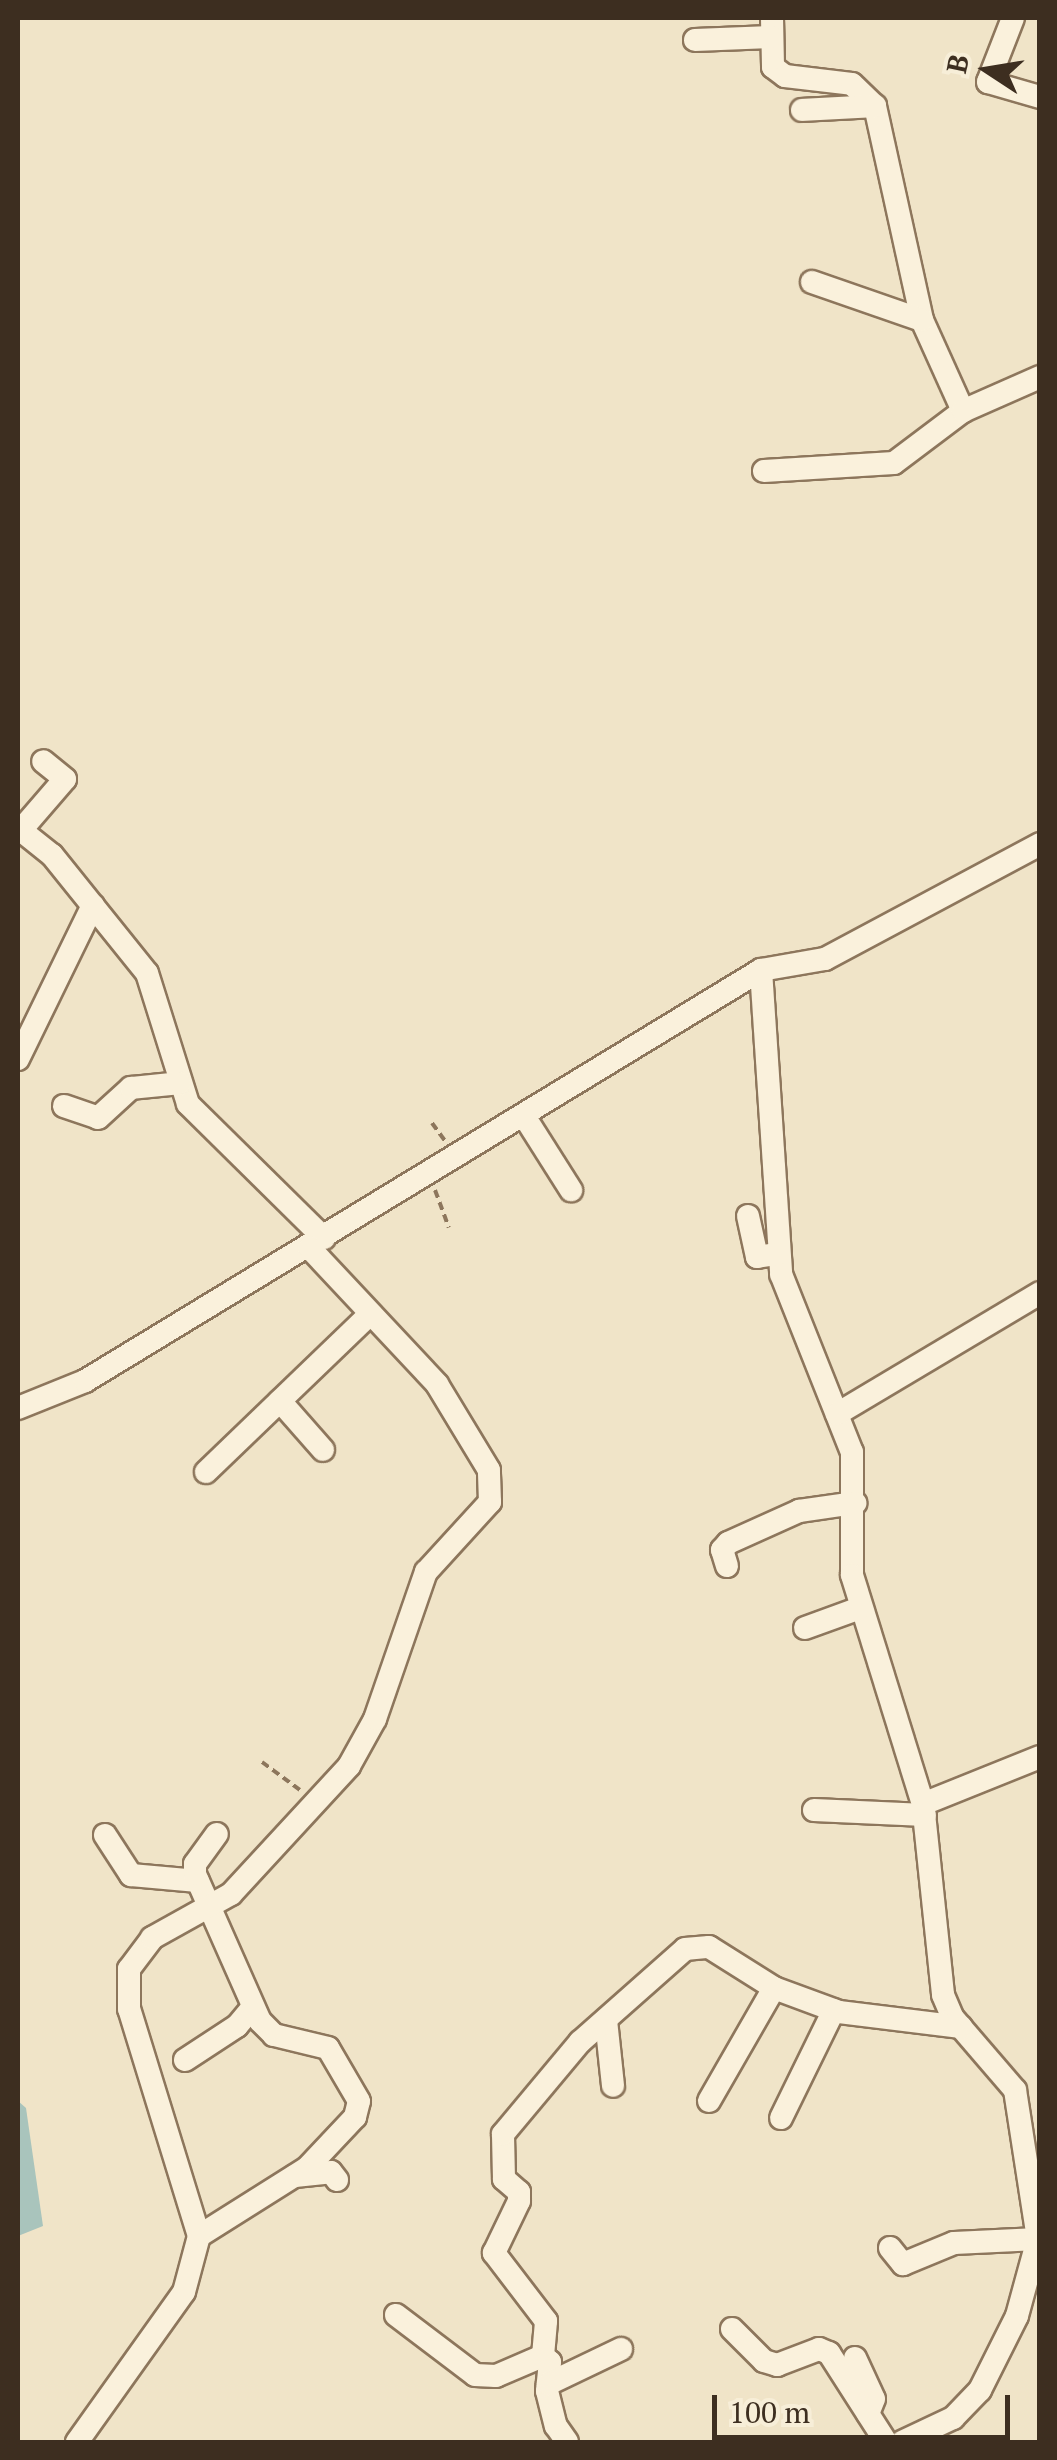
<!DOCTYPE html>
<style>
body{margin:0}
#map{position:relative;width:1057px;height:2460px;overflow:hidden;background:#f0e4c8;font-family:"PT Serif",serif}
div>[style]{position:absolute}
.water>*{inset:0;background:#a9c4bc}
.path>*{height:4px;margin-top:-2px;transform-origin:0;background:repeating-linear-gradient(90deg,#8d765c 0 8px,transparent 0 13px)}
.roads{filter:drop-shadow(2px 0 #8d765c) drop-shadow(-2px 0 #8d765c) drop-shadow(0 2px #8d765c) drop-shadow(0 -2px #8d765c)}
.minor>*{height:22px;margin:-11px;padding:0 11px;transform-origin:11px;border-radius:11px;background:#faf1dc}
span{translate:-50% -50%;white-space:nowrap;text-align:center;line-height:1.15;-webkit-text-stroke:8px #f7eed8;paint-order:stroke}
.frame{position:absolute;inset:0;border:20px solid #3d2e20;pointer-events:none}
.north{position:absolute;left:937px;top:20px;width:100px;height:100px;-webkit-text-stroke:8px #f7eed8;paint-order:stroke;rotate:282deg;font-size:28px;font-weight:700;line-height:40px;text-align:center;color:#3d2e20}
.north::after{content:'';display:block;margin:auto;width:35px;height:45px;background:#3d2e20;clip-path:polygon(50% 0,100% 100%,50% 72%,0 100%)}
.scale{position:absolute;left:712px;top:2395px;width:298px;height:45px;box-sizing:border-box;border:5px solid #3d2e20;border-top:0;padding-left:12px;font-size:30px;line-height:35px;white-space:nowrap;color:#3d2e20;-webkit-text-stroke:8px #f7eed8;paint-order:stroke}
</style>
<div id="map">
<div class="water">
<div style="clip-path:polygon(18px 2101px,26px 2108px,43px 2226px,18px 2236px)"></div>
</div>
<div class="path">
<div style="left:432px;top:1123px;width:22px;rotate:54deg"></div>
<div style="left:435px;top:1190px;width:40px;rotate:69.8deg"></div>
<div style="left:262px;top:1762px;width:47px;rotate:36.4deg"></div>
</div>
<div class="roads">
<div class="minor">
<div style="left:772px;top:18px;width:49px;rotate:88.8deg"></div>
<div style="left:773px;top:67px;width:15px;rotate:37deg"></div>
<div style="left:785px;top:76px;width:67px;rotate:6.8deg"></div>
<div style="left:852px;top:84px;width:32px;rotate:44deg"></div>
<div style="left:875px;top:106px;width:219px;rotate:77.6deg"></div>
<div style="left:922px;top:320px;width:100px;rotate:65.7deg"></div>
<div style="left:1013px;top:18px;width:69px;rotate:111.3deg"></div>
<div style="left:988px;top:82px;width:54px;rotate:16.1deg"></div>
<div style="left:695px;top:40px;width:76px;rotate:-2.3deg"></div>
<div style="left:802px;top:110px;width:73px;rotate:-3.1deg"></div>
<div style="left:812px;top:282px;width:116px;rotate:19.1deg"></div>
<div style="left:764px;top:471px;width:130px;rotate:-3.5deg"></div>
<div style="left:894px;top:463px;width:86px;rotate:-37deg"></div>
<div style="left:963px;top:411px;width:84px;rotate:-23.8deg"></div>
<div style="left:18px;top:828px;width:43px;rotate:38.5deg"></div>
<div style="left:52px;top:855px;width:151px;rotate:51.2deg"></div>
<div style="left:147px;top:973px;width:137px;rotate:72.6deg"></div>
<div style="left:188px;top:1104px;width:191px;rotate:44.6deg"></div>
<div style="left:21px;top:830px;width:67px;rotate:-49.2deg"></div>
<div style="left:65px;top:779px;width:28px;rotate:-141deg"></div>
<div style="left:761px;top:970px;width:305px;rotate:86.2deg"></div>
<div style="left:781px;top:1274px;width:192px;rotate:68.3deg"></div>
<div style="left:852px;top:1452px;width:123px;rotate:90deg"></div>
<div style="left:852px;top:1575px;width:240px;rotate:72.8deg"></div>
<div style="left:923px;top:1804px;width:192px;rotate:84deg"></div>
<div style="left:943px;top:1995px;width:25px;rotate:67deg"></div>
<div style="left:953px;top:2018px;width:95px;rotate:49.3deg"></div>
<div style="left:1015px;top:2090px;width:151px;rotate:81.2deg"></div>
<div style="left:1038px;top:2239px;width:80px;rotate:105.3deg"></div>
<div style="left:1017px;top:2316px;width:83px;rotate:116.6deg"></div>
<div style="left:980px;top:2390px;width:39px;rotate:134deg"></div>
<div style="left:953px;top:2418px;width:56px;rotate:154.8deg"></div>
<div style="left:18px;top:1059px;width:171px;rotate:-64deg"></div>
<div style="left:64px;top:1106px;width:36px;rotate:19deg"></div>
<div style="left:98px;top:1118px;width:45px;rotate:-42.3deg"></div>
<div style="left:131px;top:1088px;width:49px;rotate:-5.8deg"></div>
<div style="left:524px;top:1116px;width:88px;rotate:57.6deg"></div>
<div style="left:748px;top:1216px;width:42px;rotate:77.6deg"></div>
<div style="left:757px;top:1257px;width:20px;rotate:-9deg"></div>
<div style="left:280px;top:1401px;width:65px;rotate:48.7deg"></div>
<div style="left:18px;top:1408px;width:72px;rotate:-21.9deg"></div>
<div style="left:85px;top:1381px;width:791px;rotate:-31.3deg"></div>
<div style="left:761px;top:970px;width:65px;rotate:-9.8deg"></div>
<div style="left:825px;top:959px;width:244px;rotate:-28.1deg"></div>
<div style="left:837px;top:1414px;width:236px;rotate:-30.8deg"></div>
<div style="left:206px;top:1472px;width:226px;rotate:-43.9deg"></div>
<div style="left:727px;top:1566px;width:17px;rotate:-107deg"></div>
<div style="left:722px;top:1550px;width:9px;rotate:-49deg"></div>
<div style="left:728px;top:1543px;width:78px;rotate:-24.3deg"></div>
<div style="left:799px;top:1511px;width:57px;rotate:-8.1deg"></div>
<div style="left:805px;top:1628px;width:59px;rotate:-20deg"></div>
<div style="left:923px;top:1804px;width:126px;rotate:-21.9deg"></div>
<div style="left:814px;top:1810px;width:111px;rotate:2.6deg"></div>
<div style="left:105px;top:1835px;width:48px;rotate:57deg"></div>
<div style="left:131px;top:1875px;width:67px;rotate:5.1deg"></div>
<div style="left:606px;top:2020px;width:66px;rotate:83.9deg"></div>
<div style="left:185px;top:2060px;width:62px;rotate:-33.2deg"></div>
<div style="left:237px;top:2026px;width:25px;rotate:-50deg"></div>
<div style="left:709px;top:2101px;width:130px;rotate:-60.1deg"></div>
<div style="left:781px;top:2118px;width:120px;rotate:-63.9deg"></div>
<div style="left:295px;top:2176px;width:36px;rotate:-6deg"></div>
<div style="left:331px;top:2172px;width:10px;rotate:53deg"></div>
<div style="left:199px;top:2236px;width:128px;rotate:-32.2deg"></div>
<div style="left:307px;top:2168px;width:70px;rotate:-46.7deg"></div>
<div style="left:355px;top:2117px;width:16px;rotate:-76deg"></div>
<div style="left:359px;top:2101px;width:61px;rotate:-120.3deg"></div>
<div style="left:328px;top:2048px;width:56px;rotate:-166.5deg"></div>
<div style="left:274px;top:2035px;width:20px;rotate:-135deg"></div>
<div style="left:260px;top:2021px;width:161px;rotate:-113.9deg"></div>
<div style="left:195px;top:1874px;width:10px;rotate:-90deg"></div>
<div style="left:195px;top:1864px;width:37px;rotate:-54deg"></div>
<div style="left:890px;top:2248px;width:21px;rotate:51deg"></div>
<div style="left:903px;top:2264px;width:55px;rotate:-22.4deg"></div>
<div style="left:954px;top:2243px;width:84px;rotate:-2.7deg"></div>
<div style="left:396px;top:2315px;width:99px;rotate:37.2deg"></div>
<div style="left:475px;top:2375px;width:21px;rotate:3deg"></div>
<div style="left:496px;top:2376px;width:51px;rotate:-23.1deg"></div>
<div style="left:543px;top:2356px;width:9px;rotate:41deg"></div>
<div style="left:550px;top:2362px;width:29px;rotate:96deg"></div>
<div style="left:547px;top:2391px;width:36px;rotate:76deg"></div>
<div style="left:556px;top:2426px;width:19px;rotate:55deg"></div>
<div style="left:732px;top:2329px;width:45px;rotate:45deg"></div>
<div style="left:764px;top:2361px;width:14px;rotate:17deg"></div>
<div style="left:777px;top:2365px;width:45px;rotate:-20.9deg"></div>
<div style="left:819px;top:2349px;width:11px;rotate:22deg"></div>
<div style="left:829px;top:2353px;width:106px;rotate:57.4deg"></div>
<div style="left:543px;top:2356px;width:35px;rotate:-85deg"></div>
<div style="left:546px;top:2321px;width:86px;rotate:-127.4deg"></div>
<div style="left:494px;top:2253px;width:58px;rotate:-64.3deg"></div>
<div style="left:519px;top:2201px;width:9px;rotate:-90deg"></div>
<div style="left:519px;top:2192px;width:20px;rotate:-139deg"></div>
<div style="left:504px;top:2179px;width:45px;rotate:-91.3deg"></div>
<div style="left:503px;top:2134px;width:120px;rotate:-50.1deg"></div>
<div style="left:580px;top:2042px;width:140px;rotate:-41.5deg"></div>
<div style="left:685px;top:1949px;width:24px;rotate:-5deg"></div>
<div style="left:709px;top:1947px;width:77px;rotate:32.2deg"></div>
<div style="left:774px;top:1988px;width:69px;rotate:20.3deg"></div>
<div style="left:839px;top:2012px;width:123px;rotate:7deg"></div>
<div style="left:855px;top:2358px;width:45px;rotate:65.1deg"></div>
<div style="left:874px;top:2399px;width:16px;rotate:112deg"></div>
<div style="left:548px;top:2384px;width:81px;rotate:-25.6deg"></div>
<div style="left:77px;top:2442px;width:184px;rotate:-54.5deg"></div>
<div style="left:184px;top:2292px;width:58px;rotate:-75deg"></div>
<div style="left:199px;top:2236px;width:238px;rotate:-107.1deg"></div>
<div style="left:129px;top:2009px;width:40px;rotate:-90deg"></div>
<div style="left:129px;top:1969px;width:39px;rotate:-53deg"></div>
<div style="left:152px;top:1938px;width:90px;rotate:-29.1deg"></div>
<div style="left:231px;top:1894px;width:174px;rotate:-47.3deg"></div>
<div style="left:349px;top:1766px;width:54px;rotate:-61deg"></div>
<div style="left:375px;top:1719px;width:156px;rotate:-70.9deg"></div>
<div style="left:426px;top:1572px;width:95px;rotate:-47.6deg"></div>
<div style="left:490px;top:1502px;width:32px;rotate:-92deg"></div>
<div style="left:489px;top:1470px;width:100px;rotate:-121.2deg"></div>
<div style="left:437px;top:1384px;width:187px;rotate:-133.1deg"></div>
</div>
</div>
<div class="frame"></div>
<div class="north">B</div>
<div class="scale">100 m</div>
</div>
